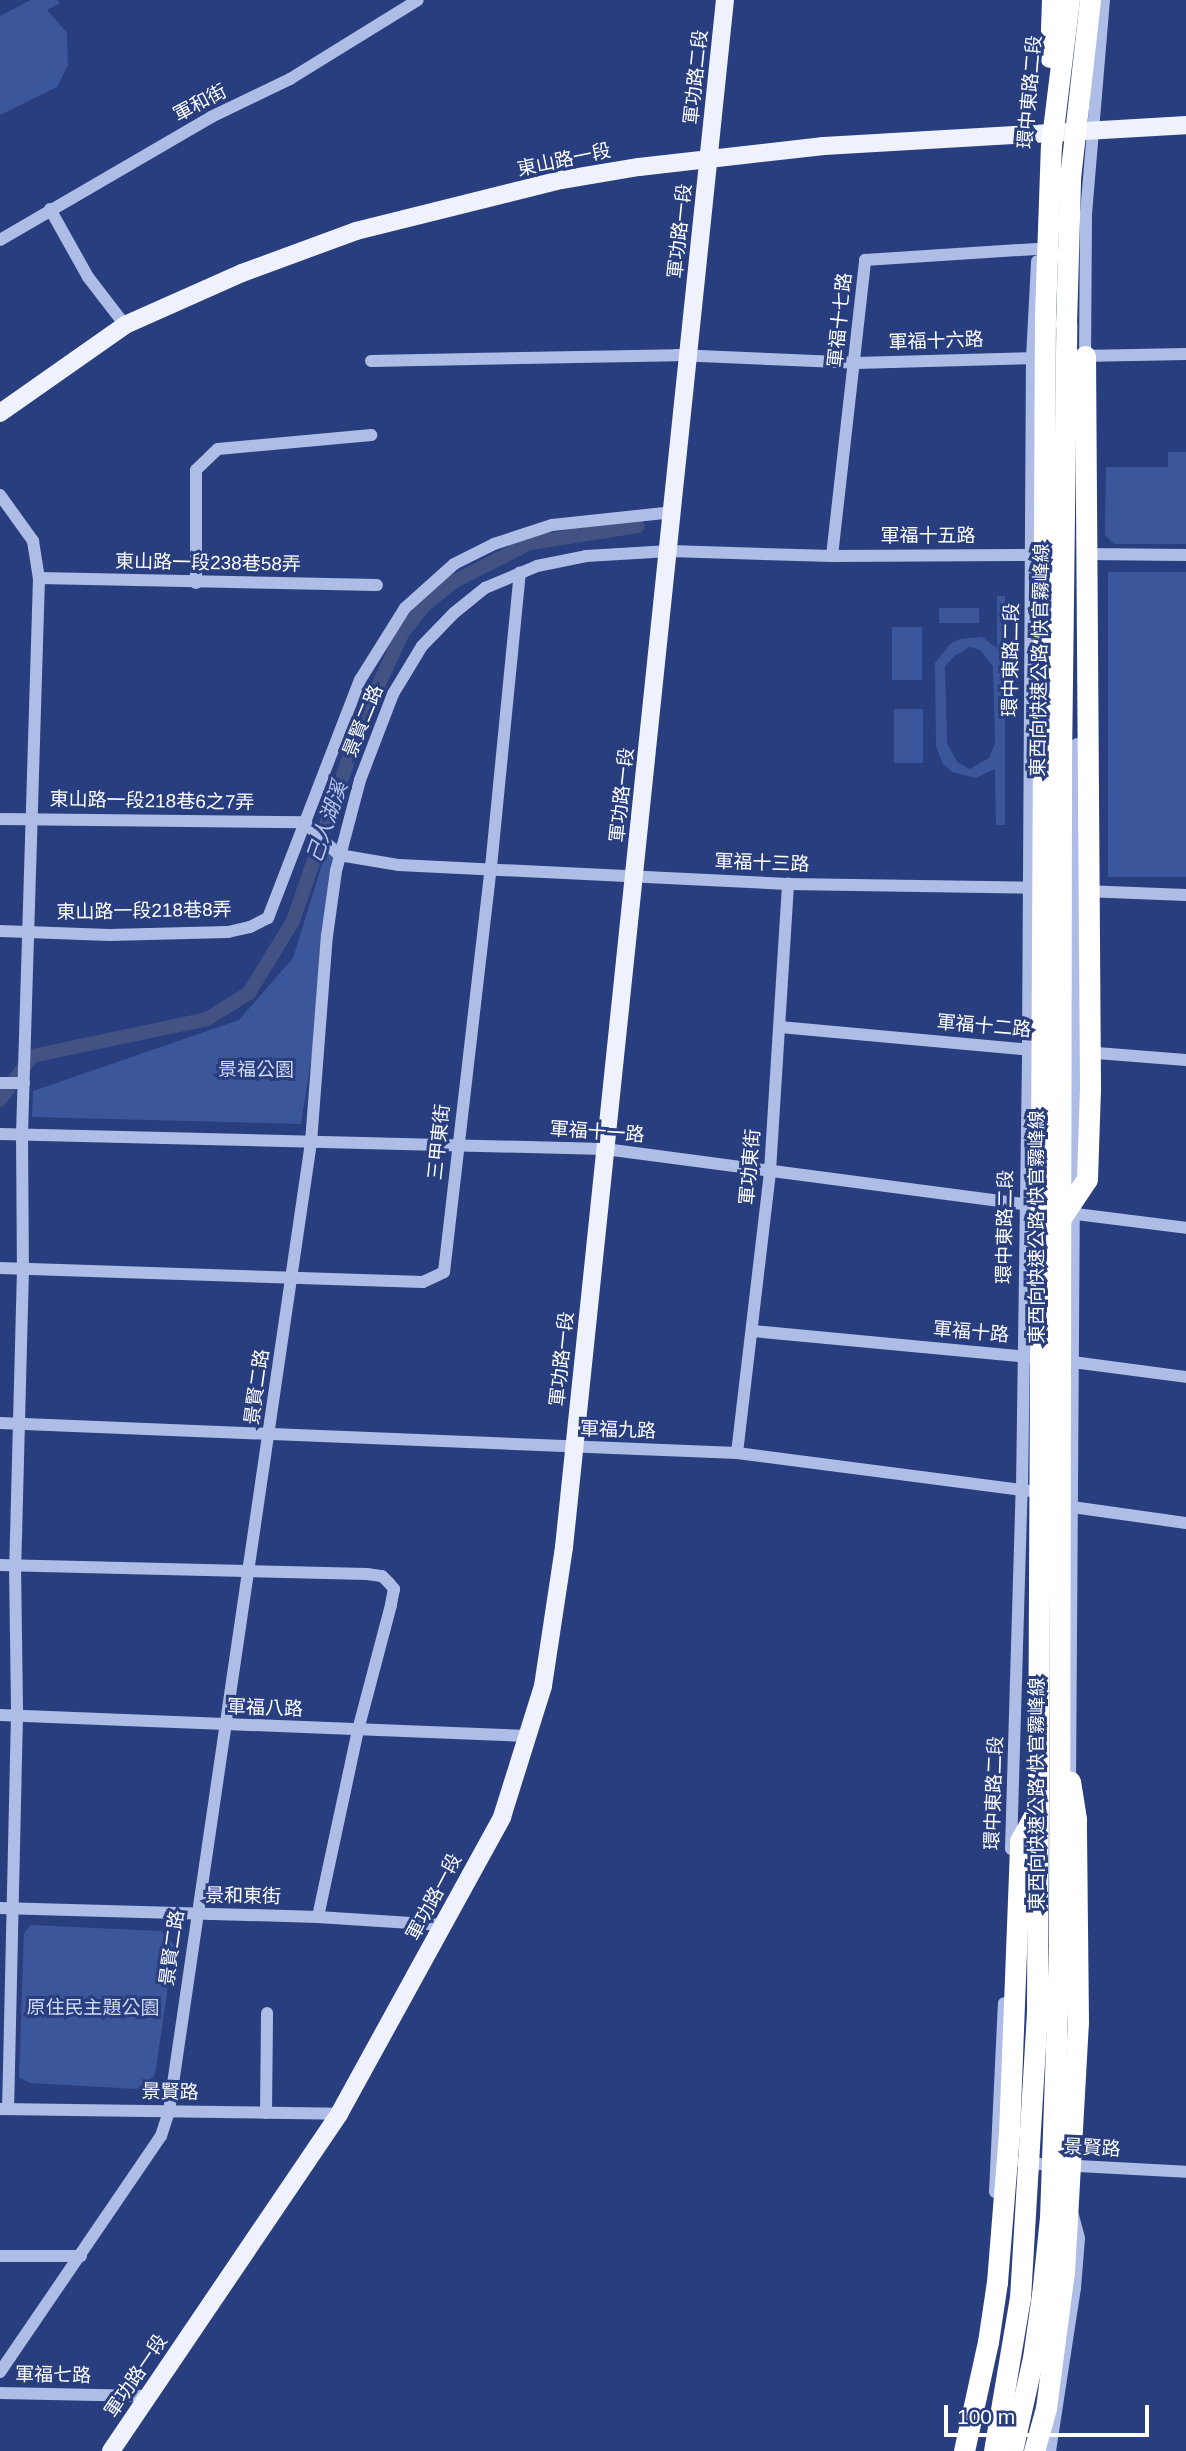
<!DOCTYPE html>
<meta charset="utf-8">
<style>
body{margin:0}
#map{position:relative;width:1186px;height:2451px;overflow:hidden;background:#283e7f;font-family:Arial,"Noto Sans TC",sans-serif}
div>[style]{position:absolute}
.green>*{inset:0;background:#3c569c;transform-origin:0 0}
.canal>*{height:14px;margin:-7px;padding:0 7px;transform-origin:7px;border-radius:7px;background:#425282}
.minor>*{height:12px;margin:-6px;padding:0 6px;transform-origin:6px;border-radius:6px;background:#aebde5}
.major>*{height:18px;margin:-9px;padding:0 9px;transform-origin:9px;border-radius:9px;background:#eff2fd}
.highway-bridge>*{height:21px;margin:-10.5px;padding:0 10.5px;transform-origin:10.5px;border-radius:10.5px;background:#fff}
span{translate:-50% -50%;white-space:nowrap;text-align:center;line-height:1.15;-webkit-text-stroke:6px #283e7f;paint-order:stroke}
.street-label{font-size:19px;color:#fff}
.park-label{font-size:19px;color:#d1dbf4}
.water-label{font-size:21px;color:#bac8ed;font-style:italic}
.scale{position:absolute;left:944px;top:2405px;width:205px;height:32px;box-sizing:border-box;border:4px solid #fff;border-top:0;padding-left:9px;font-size:21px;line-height:24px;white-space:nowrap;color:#fff;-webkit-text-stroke:5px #283e7f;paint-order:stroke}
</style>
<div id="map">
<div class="green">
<div style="clip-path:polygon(31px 0,58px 0,60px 3px,47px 10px,67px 33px,68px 65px,57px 87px,0 115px,0 16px)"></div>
<div style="clip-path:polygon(1168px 452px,1186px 452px,1186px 544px,1114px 544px,1105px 535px,1106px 467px,1168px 467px)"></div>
<div style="left:1108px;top:572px;width:78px;height:305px"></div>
<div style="clip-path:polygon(evenodd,997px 596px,1005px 596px,1005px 825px,996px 825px,995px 769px,976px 778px,952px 772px,943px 764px,936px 747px,935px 663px,950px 644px,960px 639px,982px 637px,997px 648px,997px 596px,970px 647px,980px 650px,993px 666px,995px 744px,989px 758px,970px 769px,957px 762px,947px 743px,945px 667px,954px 656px,970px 647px)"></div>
<div style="left:939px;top:608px;width:40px;height:15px"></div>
<div style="left:892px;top:627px;width:30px;height:53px"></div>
<div style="left:894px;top:709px;width:29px;height:54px"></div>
<div style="clip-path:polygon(334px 841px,341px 843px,344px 851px,301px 1124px,32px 1117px,33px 1091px,239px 1020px,293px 958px,327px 848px)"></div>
<div style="clip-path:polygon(31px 1925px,161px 1931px,174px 1945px,155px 2075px,137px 2089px,30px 2083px,19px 2077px,24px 1933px)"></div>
</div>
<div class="canal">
<div style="left:0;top:1100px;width:54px;rotate:-54deg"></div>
<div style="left:32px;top:1056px;width:179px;rotate:-11.9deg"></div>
<div style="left:207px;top:1019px;width:49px;rotate:-31.8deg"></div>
<div style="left:249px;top:993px;width:84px;rotate:-58.6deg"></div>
<div style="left:293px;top:921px;width:207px;rotate:-71.1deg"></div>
<div style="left:360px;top:725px;width:102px;rotate:-65.2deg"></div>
<div style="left:403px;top:632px;width:36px;rotate:-51deg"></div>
<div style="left:426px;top:604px;width:35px;rotate:-39deg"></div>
<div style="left:453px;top:582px;width:86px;rotate:-26.9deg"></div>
<div style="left:530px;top:543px;width:109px;rotate:-8.9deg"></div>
</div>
<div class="minor">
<div style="left:50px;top:209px;width:78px;rotate:60.8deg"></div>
<div style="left:88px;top:277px;width:61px;rotate:52.4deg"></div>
<div style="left:0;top:240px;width:244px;rotate:-30.2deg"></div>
<div style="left:211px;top:117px;width:88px;rotate:-25.7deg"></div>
<div style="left:290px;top:79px;width:150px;rotate:-31.7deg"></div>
<div style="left:1081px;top:356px;width:105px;rotate:-1.1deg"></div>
<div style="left:1085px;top:359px;width:145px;rotate:-89.6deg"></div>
<div style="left:1086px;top:214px;width:215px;rotate:-85.2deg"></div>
<div style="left:371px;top:361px;width:305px;rotate:-1.1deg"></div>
<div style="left:676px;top:355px;width:180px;rotate:2.5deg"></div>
<div style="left:856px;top:363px;width:183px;rotate:-1.6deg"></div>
<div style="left:0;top:495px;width:57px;rotate:54.3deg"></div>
<div style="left:33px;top:541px;width:37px;rotate:81deg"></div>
<div style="left:39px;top:578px;width:556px;rotate:91.75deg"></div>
<div style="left:22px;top:1134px;width:135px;rotate:89.6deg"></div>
<div style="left:23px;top:1269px;width:296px;rotate:91.5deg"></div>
<div style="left:15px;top:1565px;width:150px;rotate:89.2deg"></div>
<div style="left:17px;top:1715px;width:394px;rotate:91.3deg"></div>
<div style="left:1083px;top:554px;width:103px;rotate:0.6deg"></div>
<div style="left:832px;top:556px;width:298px;rotate:-83.6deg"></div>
<div style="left:865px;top:260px;width:172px;rotate:-3.7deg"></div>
<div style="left:39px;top:578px;width:338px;rotate:1.2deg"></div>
<div style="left:196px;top:583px;width:113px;rotate:-90deg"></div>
<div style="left:196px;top:470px;width:30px;rotate:-44deg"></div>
<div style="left:218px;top:449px;width:154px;rotate:-5.2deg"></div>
<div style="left:0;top:819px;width:304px;rotate:0.6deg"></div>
<div style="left:304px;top:822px;width:48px;rotate:43.3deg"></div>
<div style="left:339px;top:855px;width:61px;rotate:9.5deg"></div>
<div style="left:399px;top:865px;width:389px;rotate:2.8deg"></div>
<div style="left:788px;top:884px;width:246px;rotate:0.9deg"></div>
<div style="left:1084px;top:891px;width:102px;rotate:2.2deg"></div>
<div style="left:0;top:931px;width:109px;rotate:2.1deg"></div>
<div style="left:109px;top:935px;width:119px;rotate:-1.4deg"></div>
<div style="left:228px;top:932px;width:23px;rotate:-13deg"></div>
<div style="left:250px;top:927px;width:20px;rotate:-27deg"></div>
<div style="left:268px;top:918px;width:255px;rotate:-68.9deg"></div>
<div style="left:360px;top:680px;width:85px;rotate:-58deg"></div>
<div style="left:405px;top:608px;width:66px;rotate:-41.9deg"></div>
<div style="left:454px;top:564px;width:45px;rotate:-26.6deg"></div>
<div style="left:494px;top:544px;width:61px;rotate:-18.1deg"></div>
<div style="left:552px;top:525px;width:122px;rotate:-6.1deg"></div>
<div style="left:780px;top:1027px;width:255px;rotate:5.2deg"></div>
<div style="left:1084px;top:1052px;width:102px;rotate:4.5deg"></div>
<div style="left:0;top:1083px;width:24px"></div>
<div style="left:0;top:1134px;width:605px;rotate:1.42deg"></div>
<div style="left:605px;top:1149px;width:429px;rotate:7.5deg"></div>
<div style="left:1068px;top:1213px;width:119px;rotate:7.2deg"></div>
<div style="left:0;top:1268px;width:423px;rotate:1.9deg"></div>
<div style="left:423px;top:1282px;width:23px;rotate:-25deg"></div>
<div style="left:444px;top:1272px;width:408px;rotate:-83.4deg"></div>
<div style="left:491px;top:867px;width:296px;rotate:-84.4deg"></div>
<div style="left:753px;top:1331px;width:277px;rotate:5.4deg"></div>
<div style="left:1065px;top:1361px;width:122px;rotate:7.5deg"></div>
<div style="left:0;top:1423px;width:738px;rotate:2.33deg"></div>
<div style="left:737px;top:1453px;width:294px;rotate:7.4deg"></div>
<div style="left:737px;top:1453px;width:284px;rotate:-83.3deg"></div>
<div style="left:770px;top:1171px;width:288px;rotate:-86.4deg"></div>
<div style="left:1065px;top:1506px;width:122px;rotate:8deg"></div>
<div style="left:0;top:1565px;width:367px;rotate:1.4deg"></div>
<div style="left:367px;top:1574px;width:15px;rotate:8deg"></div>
<div style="left:382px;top:1576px;width:10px;rotate:45deg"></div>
<div style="left:389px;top:1583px;width:8px;rotate:50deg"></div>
<div style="left:394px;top:1589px;width:16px;rotate:101deg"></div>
<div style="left:391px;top:1605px;width:129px;rotate:104.8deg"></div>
<div style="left:358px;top:1730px;width:191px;rotate:102.1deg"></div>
<div style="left:0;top:1715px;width:529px;rotate:2.27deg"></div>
<div style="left:1070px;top:1787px;width:1043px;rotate:-89.62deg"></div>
<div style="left:1011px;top:1849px;width:361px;rotate:-88.3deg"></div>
<div style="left:1022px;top:1488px;width:439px;rotate:-89.2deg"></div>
<div style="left:1028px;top:1049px;width:691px;rotate:-89.67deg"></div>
<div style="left:1032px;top:358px;width:97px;rotate:-87deg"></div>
<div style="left:0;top:1908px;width:318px;rotate:1.6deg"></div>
<div style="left:318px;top:1917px;width:124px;rotate:3.7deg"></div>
<div style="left:0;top:2109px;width:339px;rotate:0.8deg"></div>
<div style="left:266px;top:2113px;width:100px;rotate:-89.4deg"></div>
<div style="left:1022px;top:2163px;width:164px;rotate:3.1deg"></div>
<div style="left:995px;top:2192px;width:189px;rotate:-87.3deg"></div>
<div style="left:0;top:2256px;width:81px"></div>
<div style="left:0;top:2372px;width:286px;rotate:-55.7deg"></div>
<div style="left:161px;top:2136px;width:26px;rotate:-72deg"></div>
<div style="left:169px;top:2111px;width:979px;rotate:-81.66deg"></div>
<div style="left:311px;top:1142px;width:207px;rotate:-85.6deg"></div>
<div style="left:327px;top:936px;width:66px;rotate:-82.1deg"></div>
<div style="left:336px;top:871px;width:94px;rotate:-75.2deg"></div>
<div style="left:360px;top:780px;width:92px;rotate:-69deg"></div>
<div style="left:393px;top:694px;width:56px;rotate:-58.9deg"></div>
<div style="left:422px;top:646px;width:46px;rotate:-45.9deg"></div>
<div style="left:454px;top:613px;width:40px;rotate:-39deg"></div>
<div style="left:485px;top:588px;width:56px;rotate:-22.9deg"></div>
<div style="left:537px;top:566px;width:50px;rotate:-11.5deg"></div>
<div style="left:586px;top:556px;width:84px;rotate:-3.4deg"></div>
<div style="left:670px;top:551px;width:162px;rotate:1.8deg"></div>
<div style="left:832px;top:556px;width:216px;rotate:-0.3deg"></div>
<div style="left:0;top:2393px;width:148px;rotate:1.2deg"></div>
<div style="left:1050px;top:2451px;width:165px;rotate:-81.3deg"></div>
<div style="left:1075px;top:2288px;width:50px;rotate:-85.4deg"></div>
<div style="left:1079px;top:2238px;width:23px;rotate:-105deg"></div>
</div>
<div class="major">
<div style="left:0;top:413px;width:153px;rotate:-35.1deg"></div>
<div style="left:125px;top:325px;width:128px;rotate:-24deg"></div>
<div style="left:242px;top:273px;width:121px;rotate:-20.2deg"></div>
<div style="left:356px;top:231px;width:211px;rotate:-14deg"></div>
<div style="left:561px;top:180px;width:79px;rotate:-9.5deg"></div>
<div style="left:639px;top:167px;width:186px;rotate:-6.5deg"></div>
<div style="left:824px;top:146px;width:363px;rotate:-3.3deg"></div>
<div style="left:111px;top:2451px;width:407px;rotate:-55.9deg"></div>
<div style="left:339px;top:2114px;width:339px;rotate:-61.2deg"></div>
<div style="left:502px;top:1817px;width:137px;rotate:-72.6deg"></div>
<div style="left:543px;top:1686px;width:141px;rotate:-81.4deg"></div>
<div style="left:564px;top:1547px;width:1555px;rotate:-84.06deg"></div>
</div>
<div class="highway-bridge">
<div style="left:1050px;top:57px;width:57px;rotate:-88deg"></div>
<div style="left:1061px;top:1218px;width:47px;rotate:-56.3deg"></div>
<div style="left:1087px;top:1179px;width:92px;rotate:-88.1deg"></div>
<div style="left:1090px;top:1087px;width:731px;rotate:-90.39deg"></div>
<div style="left:964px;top:2451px;width:112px;rotate:-77.6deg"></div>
<div style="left:988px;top:2342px;width:61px;rotate:-81.5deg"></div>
<div style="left:997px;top:2282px;width:148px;rotate:-85.4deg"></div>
<div style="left:1009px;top:2134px;width:293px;rotate:-87.8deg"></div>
<div style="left:1020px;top:1841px;width:37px;rotate:-61deg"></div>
<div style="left:994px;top:2451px;width:155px;rotate:-80.4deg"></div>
<div style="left:1020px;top:2298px;width:288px;rotate:-86.6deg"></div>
<div style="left:1037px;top:2011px;width:1696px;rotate:-89.73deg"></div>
<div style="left:1045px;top:315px;width:169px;rotate:-88deg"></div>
<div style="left:1051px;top:146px;width:147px;rotate:-83deg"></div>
<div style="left:1012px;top:2451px;width:95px;rotate:-77.3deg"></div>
<div style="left:1033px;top:2358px;width:64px;rotate:-81.9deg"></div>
<div style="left:1042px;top:2295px;width:77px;rotate:-84.1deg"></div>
<div style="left:1050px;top:2218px;width:172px;rotate:-88deg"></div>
<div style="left:1056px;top:2046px;width:99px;rotate:-88.3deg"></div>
<div style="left:1059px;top:1947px;width:1185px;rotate:-89.9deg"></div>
<div style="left:1061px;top:762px;width:437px;rotate:-89.3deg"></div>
<div style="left:1066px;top:325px;width:147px;rotate:-88.4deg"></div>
<div style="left:1070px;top:178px;width:179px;rotate:-83.6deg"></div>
<div style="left:1034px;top:2451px;width:45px;rotate:-74.4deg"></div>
<div style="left:1046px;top:2408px;width:137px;rotate:-82.5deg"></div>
<div style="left:1064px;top:2272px;width:250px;rotate:-86.8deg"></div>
<div style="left:1078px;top:2022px;width:203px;rotate:-90.6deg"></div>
<div style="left:1076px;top:1819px;width:38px;rotate:-99deg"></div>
</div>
<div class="street-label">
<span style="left:696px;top:77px;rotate:-84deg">軍功路二段</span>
<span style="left:1030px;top:92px;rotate:-85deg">環中東路二段</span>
<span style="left:200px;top:103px;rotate:-28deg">軍和街</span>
<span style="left:564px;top:160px;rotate:-12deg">東山路一段</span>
<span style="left:680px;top:231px;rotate:-84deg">軍功路一段</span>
<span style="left:840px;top:320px;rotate:-84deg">軍福十七路</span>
<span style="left:936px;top:341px;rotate:-2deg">軍福十六路</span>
<span style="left:928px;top:536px">軍福十五路</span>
<span style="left:208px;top:563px;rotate:1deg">東山路一段238巷58弄</span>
<span style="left:1011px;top:660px;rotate:-89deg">環中東路二段</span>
<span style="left:1040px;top:660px;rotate:-89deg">東西向快速公路 快官霧峰線</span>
<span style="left:363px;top:721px;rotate:-68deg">景賢二路</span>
<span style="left:622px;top:795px;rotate:-84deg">軍功路一段</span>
<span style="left:152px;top:801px;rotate:1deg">東山路一段218巷6之7弄</span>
<span style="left:762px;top:863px;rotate:2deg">軍福十三路</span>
<span style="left:144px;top:911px;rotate:-1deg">東山路一段218巷8弄</span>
<span style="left:984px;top:1026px;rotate:5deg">軍福十二路</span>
<span style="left:597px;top:1132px;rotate:4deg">軍福十一路</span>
<span style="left:439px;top:1142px;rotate:-84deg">三甲東街</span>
<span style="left:750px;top:1167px;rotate:-85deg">軍功東街</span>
<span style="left:1005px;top:1227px;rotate:-89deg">環中東路二段</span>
<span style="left:1037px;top:1227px;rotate:-90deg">東西向快速公路 快官霧峰線</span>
<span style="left:971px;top:1332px;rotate:5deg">軍福十路</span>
<span style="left:562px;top:1359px;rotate:-84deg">軍功路一段</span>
<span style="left:257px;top:1387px;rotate:-82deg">景賢二路</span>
<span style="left:618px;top:1430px;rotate:2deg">軍福九路</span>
<span style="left:265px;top:1708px;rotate:2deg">軍福八路</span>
<span style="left:994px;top:1793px;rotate:-88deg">環中東路二段</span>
<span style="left:1037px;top:1794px;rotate:-90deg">東西向快速公路 快官霧峰線</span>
<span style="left:243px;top:1896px;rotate:1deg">景和東街</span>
<span style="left:434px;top:1897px;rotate:-62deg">軍功路一段</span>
<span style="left:172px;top:1948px;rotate:-82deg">景賢二路</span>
<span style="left:170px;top:2092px;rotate:1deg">景賢路</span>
<span style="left:1092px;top:2148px;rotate:3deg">景賢路</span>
<span style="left:53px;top:2375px;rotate:1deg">軍福七路</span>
<span style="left:136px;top:2376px;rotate:-56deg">軍功路一段</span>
</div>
<div class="park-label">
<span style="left:256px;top:1070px">景福公園</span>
<span style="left:93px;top:2008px">原住民主題公園</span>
</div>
<div class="water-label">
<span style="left:327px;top:822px;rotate:-71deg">己人湖溪</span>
</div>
<div class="scale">100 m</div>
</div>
